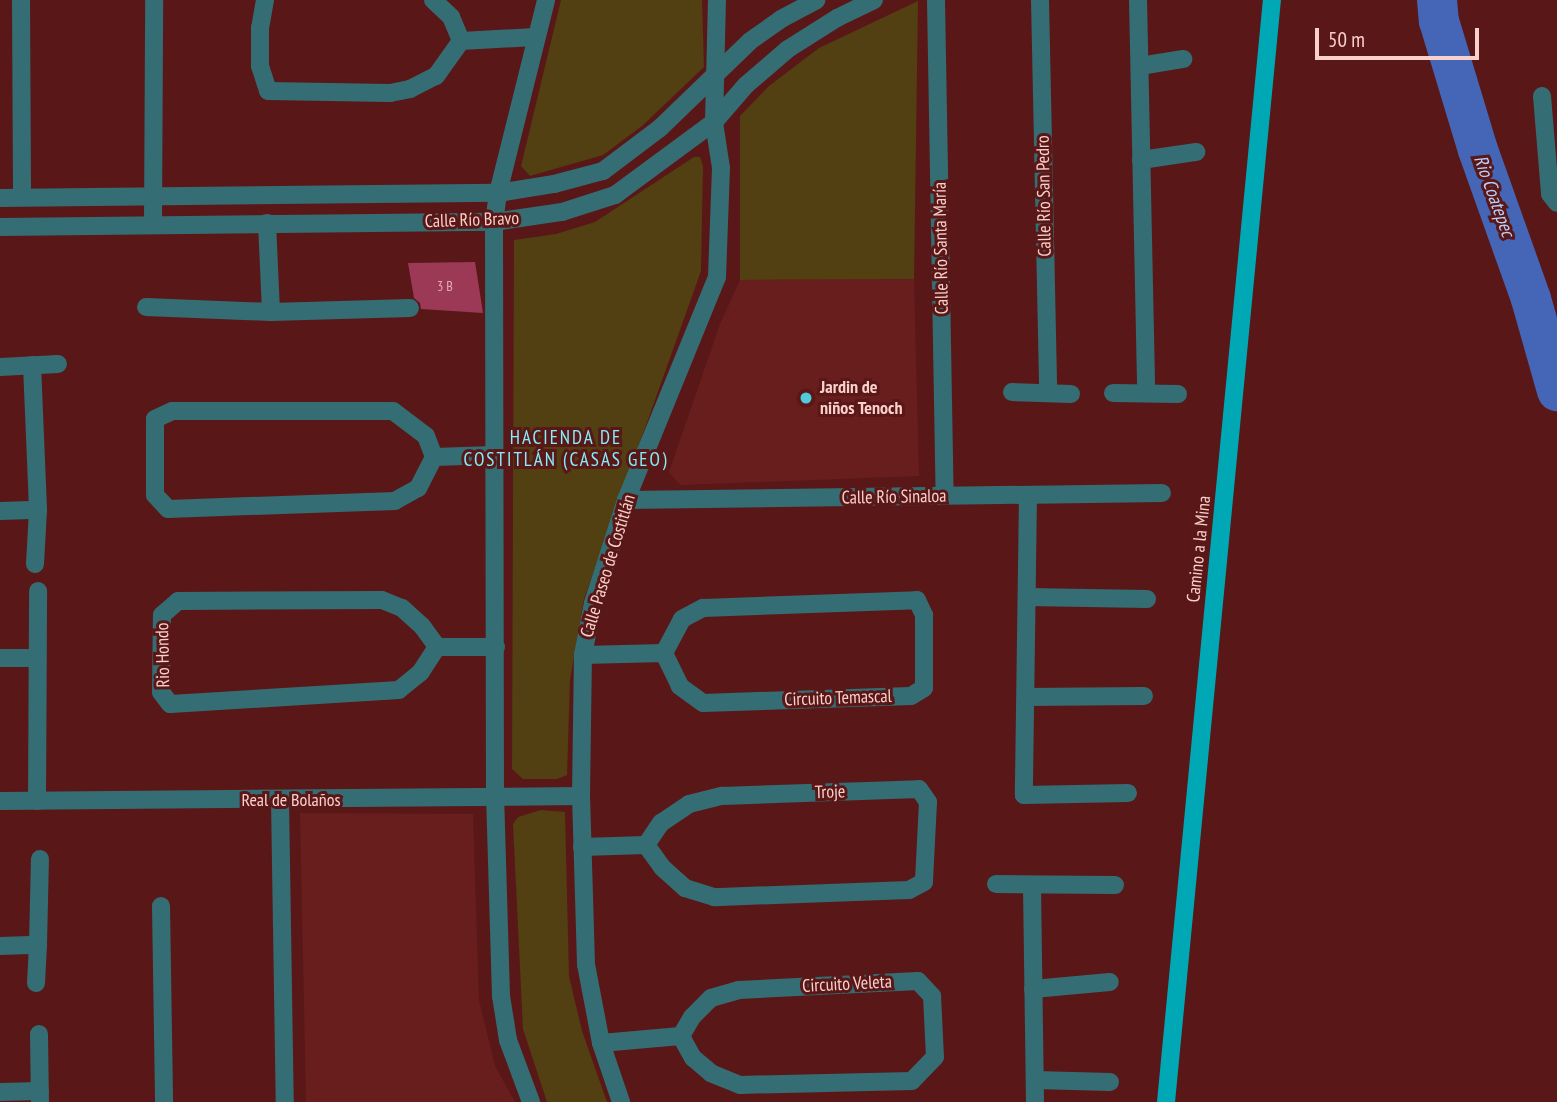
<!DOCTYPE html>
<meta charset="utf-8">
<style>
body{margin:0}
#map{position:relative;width:1557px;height:1102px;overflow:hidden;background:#591817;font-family:"PT Sans Narrow",sans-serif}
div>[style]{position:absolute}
.built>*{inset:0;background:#681e1d}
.green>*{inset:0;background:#523f12}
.river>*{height:40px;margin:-20px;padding:0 20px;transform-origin:20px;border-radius:20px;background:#4565b7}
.building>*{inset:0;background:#9c3956}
.minor>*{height:18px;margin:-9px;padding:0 9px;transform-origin:9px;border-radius:9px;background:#356d74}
.major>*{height:18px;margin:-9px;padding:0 9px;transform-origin:9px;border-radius:9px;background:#00a7b5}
.dots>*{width:19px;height:19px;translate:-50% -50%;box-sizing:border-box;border:4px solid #591817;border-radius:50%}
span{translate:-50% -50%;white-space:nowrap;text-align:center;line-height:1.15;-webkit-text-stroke:6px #591817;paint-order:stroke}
.number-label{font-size:14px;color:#e2aaae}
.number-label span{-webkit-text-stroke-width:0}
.street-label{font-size:18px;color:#fad0cb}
.poi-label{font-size:18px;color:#fad0cb;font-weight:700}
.left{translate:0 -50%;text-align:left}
.water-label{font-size:19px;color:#bacefa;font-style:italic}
.neighbourhood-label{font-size:19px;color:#84eefb;letter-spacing:2px}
.scale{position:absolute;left:1315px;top:28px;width:164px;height:32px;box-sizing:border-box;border:4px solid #fad0cb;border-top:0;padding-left:9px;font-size:21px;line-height:24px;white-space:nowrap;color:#fad0cb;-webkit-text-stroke:5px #591817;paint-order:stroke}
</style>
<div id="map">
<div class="built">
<div style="clip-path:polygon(914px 279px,919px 476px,680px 485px,669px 472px,720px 324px,740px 280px)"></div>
<div style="clip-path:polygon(300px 813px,473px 814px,479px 1000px,495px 1066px,515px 1102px,306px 1102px)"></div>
</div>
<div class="green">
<div style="clip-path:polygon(561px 0,702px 0,704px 67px,642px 126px,603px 155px,530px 176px,521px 166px)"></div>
<div style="clip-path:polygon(918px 1px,914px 279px,740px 280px,740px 116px,769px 86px,819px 48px)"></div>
<div style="clip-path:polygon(694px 157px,700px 157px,703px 166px,701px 271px,584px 599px,570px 680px,567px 775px,557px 779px,523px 779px,512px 769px,514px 240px,556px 234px,595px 222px)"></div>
<div style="clip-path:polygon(541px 810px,565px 812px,569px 976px,582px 1031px,607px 1102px,547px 1102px,523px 1029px,513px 824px,518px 817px)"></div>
</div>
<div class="river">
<div style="left:1437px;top:0;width:21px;rotate:85deg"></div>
<div style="left:1439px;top:21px;width:135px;rotate:73.2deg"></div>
<div style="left:1478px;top:150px;width:158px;rotate:70.4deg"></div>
<div style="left:1531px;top:299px;width:96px;rotate:74.2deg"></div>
</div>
<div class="building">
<div style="clip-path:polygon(475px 262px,483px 313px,421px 309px,420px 303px,414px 298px,408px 263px)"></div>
</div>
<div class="minor">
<div style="left:21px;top:0;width:197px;rotate:89.7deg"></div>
<div style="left:265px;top:0;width:28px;rotate:100deg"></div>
<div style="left:260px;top:28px;width:38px;rotate:90deg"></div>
<div style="left:260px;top:66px;width:26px;rotate:72deg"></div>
<div style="left:268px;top:91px;width:122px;rotate:0.9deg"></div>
<div style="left:390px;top:93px;width:20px;rotate:-11deg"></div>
<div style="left:410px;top:89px;width:29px;rotate:-27deg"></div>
<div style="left:436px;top:76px;width:43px;rotate:-54.5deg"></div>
<div style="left:433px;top:0;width:25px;rotate:43deg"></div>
<div style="left:451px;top:17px;width:26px;rotate:67deg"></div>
<div style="left:936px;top:0;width:496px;rotate:89deg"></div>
<div style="left:1040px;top:0;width:392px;rotate:88.8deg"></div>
<div style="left:1138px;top:0;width:393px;rotate:88.8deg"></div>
<div style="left:461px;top:41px;width:75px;rotate:-3.1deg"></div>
<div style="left:1140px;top:66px;width:44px;rotate:-9.2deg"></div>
<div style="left:1542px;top:96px;width:98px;rotate:85.3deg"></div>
<div style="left:1550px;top:194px;width:11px;rotate:52deg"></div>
<div style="left:1141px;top:160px;width:56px;rotate:-8.3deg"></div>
<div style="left:0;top:198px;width:498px;rotate:-0.6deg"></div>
<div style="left:498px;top:193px;width:57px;rotate:-9.1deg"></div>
<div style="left:554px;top:184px;width:51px;rotate:-14.9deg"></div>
<div style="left:603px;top:171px;width:71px;rotate:-37deg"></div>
<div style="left:660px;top:128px;width:125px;rotate:-44deg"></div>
<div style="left:750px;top:41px;width:38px;rotate:-35deg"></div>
<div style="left:781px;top:19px;width:40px;rotate:-28deg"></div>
<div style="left:267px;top:223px;width:89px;rotate:87.4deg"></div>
<div style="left:153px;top:224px;width:224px;rotate:-89.7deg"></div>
<div style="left:0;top:227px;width:494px;rotate:-0.6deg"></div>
<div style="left:494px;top:222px;width:69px;rotate:-8.4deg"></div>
<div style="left:562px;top:212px;width:56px;rotate:-17.8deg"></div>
<div style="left:615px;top:195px;width:123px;rotate:-36.4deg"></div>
<div style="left:714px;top:122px;width:49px;rotate:-49.1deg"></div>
<div style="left:746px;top:85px;width:55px;rotate:-40.6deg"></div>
<div style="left:788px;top:49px;width:58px;rotate:-32.3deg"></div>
<div style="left:837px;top:18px;width:41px;rotate:-25.9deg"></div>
<div style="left:146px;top:307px;width:125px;rotate:2.3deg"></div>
<div style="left:271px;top:312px;width:139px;rotate:-1.6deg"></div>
<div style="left:32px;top:365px;width:145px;rotate:87.6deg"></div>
<div style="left:38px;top:510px;width:54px;rotate:93.2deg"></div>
<div style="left:0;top:367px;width:58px;rotate:-3deg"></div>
<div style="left:1012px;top:392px;width:59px;rotate:1.9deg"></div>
<div style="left:1113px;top:393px;width:65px;rotate:0.9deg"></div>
<div style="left:172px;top:411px;width:221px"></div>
<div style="left:393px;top:411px;width:41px;rotate:37.1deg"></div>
<div style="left:426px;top:436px;width:22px;rotate:69deg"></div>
<div style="left:434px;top:457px;width:35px;rotate:117deg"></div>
<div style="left:418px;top:488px;width:26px;rotate:151deg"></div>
<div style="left:395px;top:501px;width:227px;rotate:178deg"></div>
<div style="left:168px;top:509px;width:19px;rotate:-133deg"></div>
<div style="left:155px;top:495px;width:76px;rotate:-90deg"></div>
<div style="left:155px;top:419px;width:19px;rotate:-25deg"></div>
<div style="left:434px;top:457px;width:59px;rotate:-1.9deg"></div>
<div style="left:1028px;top:495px;width:300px;rotate:90.8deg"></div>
<div style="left:1024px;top:795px;width:104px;rotate:-1.1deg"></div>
<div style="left:626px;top:500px;width:536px;rotate:-0.75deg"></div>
<div style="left:0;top:511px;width:38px;rotate:-2deg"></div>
<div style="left:1027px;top:597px;width:120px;rotate:1deg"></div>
<div style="left:382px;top:600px;width:22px;rotate:22deg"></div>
<div style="left:402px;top:608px;width:27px;rotate:42deg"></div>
<div style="left:422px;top:626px;width:26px;rotate:54deg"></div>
<div style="left:437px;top:647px;width:30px;rotate:123deg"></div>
<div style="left:421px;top:672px;width:28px;rotate:141deg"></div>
<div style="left:399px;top:690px;width:229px;rotate:176.5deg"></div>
<div style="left:170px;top:704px;width:15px;rotate:-127deg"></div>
<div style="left:161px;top:692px;width:77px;rotate:-89.3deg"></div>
<div style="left:162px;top:615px;width:21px;rotate:-41deg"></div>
<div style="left:178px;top:601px;width:204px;rotate:-0.3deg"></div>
<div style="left:917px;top:600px;width:17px;rotate:65deg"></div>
<div style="left:924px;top:615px;width:73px;rotate:90deg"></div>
<div style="left:924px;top:688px;width:15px;rotate:148deg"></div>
<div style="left:911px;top:696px;width:208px;rotate:178.1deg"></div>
<div style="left:703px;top:703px;width:29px;rotate:-144deg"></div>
<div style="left:680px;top:686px;width:37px;rotate:-116deg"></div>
<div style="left:664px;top:653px;width:38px;rotate:-62deg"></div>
<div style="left:682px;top:619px;width:24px;rotate:-28deg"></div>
<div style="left:703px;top:608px;width:214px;rotate:-2.1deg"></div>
<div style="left:437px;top:647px;width:59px"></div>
<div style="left:583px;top:655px;width:81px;rotate:-1.4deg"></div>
<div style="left:0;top:658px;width:36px"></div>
<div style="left:1026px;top:697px;width:118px;rotate:-0.5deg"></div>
<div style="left:919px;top:789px;width:16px;rotate:55deg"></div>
<div style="left:928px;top:802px;width:80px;rotate:92.9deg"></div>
<div style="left:924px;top:882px;width:17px;rotate:152deg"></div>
<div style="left:909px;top:890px;width:195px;rotate:177.9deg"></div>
<div style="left:714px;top:897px;width:30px;rotate:-163deg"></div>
<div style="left:685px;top:888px;width:31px;rotate:-138deg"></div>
<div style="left:662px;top:867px;width:27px;rotate:-126deg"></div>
<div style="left:646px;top:845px;width:27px;rotate:-56deg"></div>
<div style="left:661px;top:823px;width:34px;rotate:-34deg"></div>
<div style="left:689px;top:804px;width:34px;rotate:-14deg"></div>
<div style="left:722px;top:796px;width:197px;rotate:-2deg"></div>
<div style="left:280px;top:800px;width:302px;rotate:89.1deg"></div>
<div style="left:0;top:801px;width:581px;rotate:-0.49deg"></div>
<div style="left:37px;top:801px;width:210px;rotate:-89.7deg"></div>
<div style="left:582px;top:847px;width:64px;rotate:-1.8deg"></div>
<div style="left:996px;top:884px;width:119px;rotate:0.5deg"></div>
<div style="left:1032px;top:886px;width:216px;rotate:89.2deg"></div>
<div style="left:161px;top:906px;width:196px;rotate:89.1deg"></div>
<div style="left:0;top:946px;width:38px;rotate:-2deg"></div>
<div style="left:38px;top:945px;width:86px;rotate:-88.7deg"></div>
<div style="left:918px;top:981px;width:21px;rotate:47deg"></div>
<div style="left:932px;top:996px;width:61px;rotate:87.2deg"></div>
<div style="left:935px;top:1057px;width:33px;rotate:134deg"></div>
<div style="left:912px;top:1081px;width:172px;rotate:178.7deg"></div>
<div style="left:740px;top:1085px;width:31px;rotate:-158deg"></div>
<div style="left:711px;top:1073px;width:23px;rotate:-140deg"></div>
<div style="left:693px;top:1058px;width:25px;rotate:-119deg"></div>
<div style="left:681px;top:1036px;width:22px;rotate:-60deg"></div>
<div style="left:692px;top:1017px;width:27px;rotate:-45deg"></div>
<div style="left:711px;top:998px;width:29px;rotate:-16deg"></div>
<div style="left:739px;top:990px;width:179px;rotate:-2.9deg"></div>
<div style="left:36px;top:983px;width:38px;rotate:-87deg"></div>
<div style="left:1033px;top:989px;width:77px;rotate:-5.2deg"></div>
<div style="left:39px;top:1034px;width:68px;rotate:89.2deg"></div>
<div style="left:601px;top:1043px;width:80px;rotate:-5deg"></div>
<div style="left:1035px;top:1080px;width:75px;rotate:1.5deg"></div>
<div style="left:0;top:1092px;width:40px;rotate:-1.4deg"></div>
<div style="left:531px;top:1102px;width:66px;rotate:-110.4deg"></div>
<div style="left:508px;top:1040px;width:45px;rotate:-99deg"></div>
<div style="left:501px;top:996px;width:197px;rotate:-91.7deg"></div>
<div style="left:495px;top:799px;width:577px;rotate:-90.1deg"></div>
<div style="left:494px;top:222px;width:29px;rotate:-82deg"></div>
<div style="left:498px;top:193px;width:199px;rotate:-76deg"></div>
<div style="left:621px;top:1102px;width:62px;rotate:-108.7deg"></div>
<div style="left:601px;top:1043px;width:80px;rotate:-100.8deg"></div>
<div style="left:586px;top:964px;width:168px;rotate:-91.7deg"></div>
<div style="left:581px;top:796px;width:141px;rotate:-89.2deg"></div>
<div style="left:583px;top:655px;width:53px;rotate:-79.1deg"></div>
<div style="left:593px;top:603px;width:108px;rotate:-72.2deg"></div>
<div style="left:626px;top:500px;width:241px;rotate:-67.8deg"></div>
<div style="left:717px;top:277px;width:109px;rotate:-87.9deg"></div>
<div style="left:721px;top:168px;width:47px;rotate:-98.7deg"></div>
<div style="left:714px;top:122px;width:122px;rotate:-88.6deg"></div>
</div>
<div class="major">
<div style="left:1166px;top:1102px;width:1107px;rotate:-84.51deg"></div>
</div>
<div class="dots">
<div style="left:806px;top:398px;background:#52cbd9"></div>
</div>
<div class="number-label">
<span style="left:445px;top:286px">3 B</span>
</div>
<div class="street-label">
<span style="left:1044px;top:196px;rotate:-91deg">Calle Río San Pedro</span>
<span style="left:472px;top:220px;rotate:-2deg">Calle Río Bravo</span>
<span style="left:941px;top:248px;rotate:-91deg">Calle Río Santa María</span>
<span style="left:894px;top:497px;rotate:-1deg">Calle Río Sinaloa</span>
<span style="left:1199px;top:549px;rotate:-84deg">Camino a la Mina</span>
<span style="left:608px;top:566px;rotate:-73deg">Calle Paseo de Costitlán</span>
<span style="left:163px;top:655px;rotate:-91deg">Rio Hondo</span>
<span style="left:838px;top:698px;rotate:-2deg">Circuito Temascal</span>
<span style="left:830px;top:792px;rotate:-2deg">Troje</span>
<span style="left:291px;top:800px">Real de Bolaños</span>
<span style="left:847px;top:984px;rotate:-3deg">Circuito Veleta</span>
</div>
<div class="poi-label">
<span class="left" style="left:820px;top:398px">Jardin de<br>niños Tenoch</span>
</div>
<div class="water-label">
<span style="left:1494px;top:196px;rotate:70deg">Rio Coatepec</span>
</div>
<div class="neighbourhood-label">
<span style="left:566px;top:449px">HACIENDA DE<br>COSTITLÁN (CASAS GEO)</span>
</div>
<div class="scale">50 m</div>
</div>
